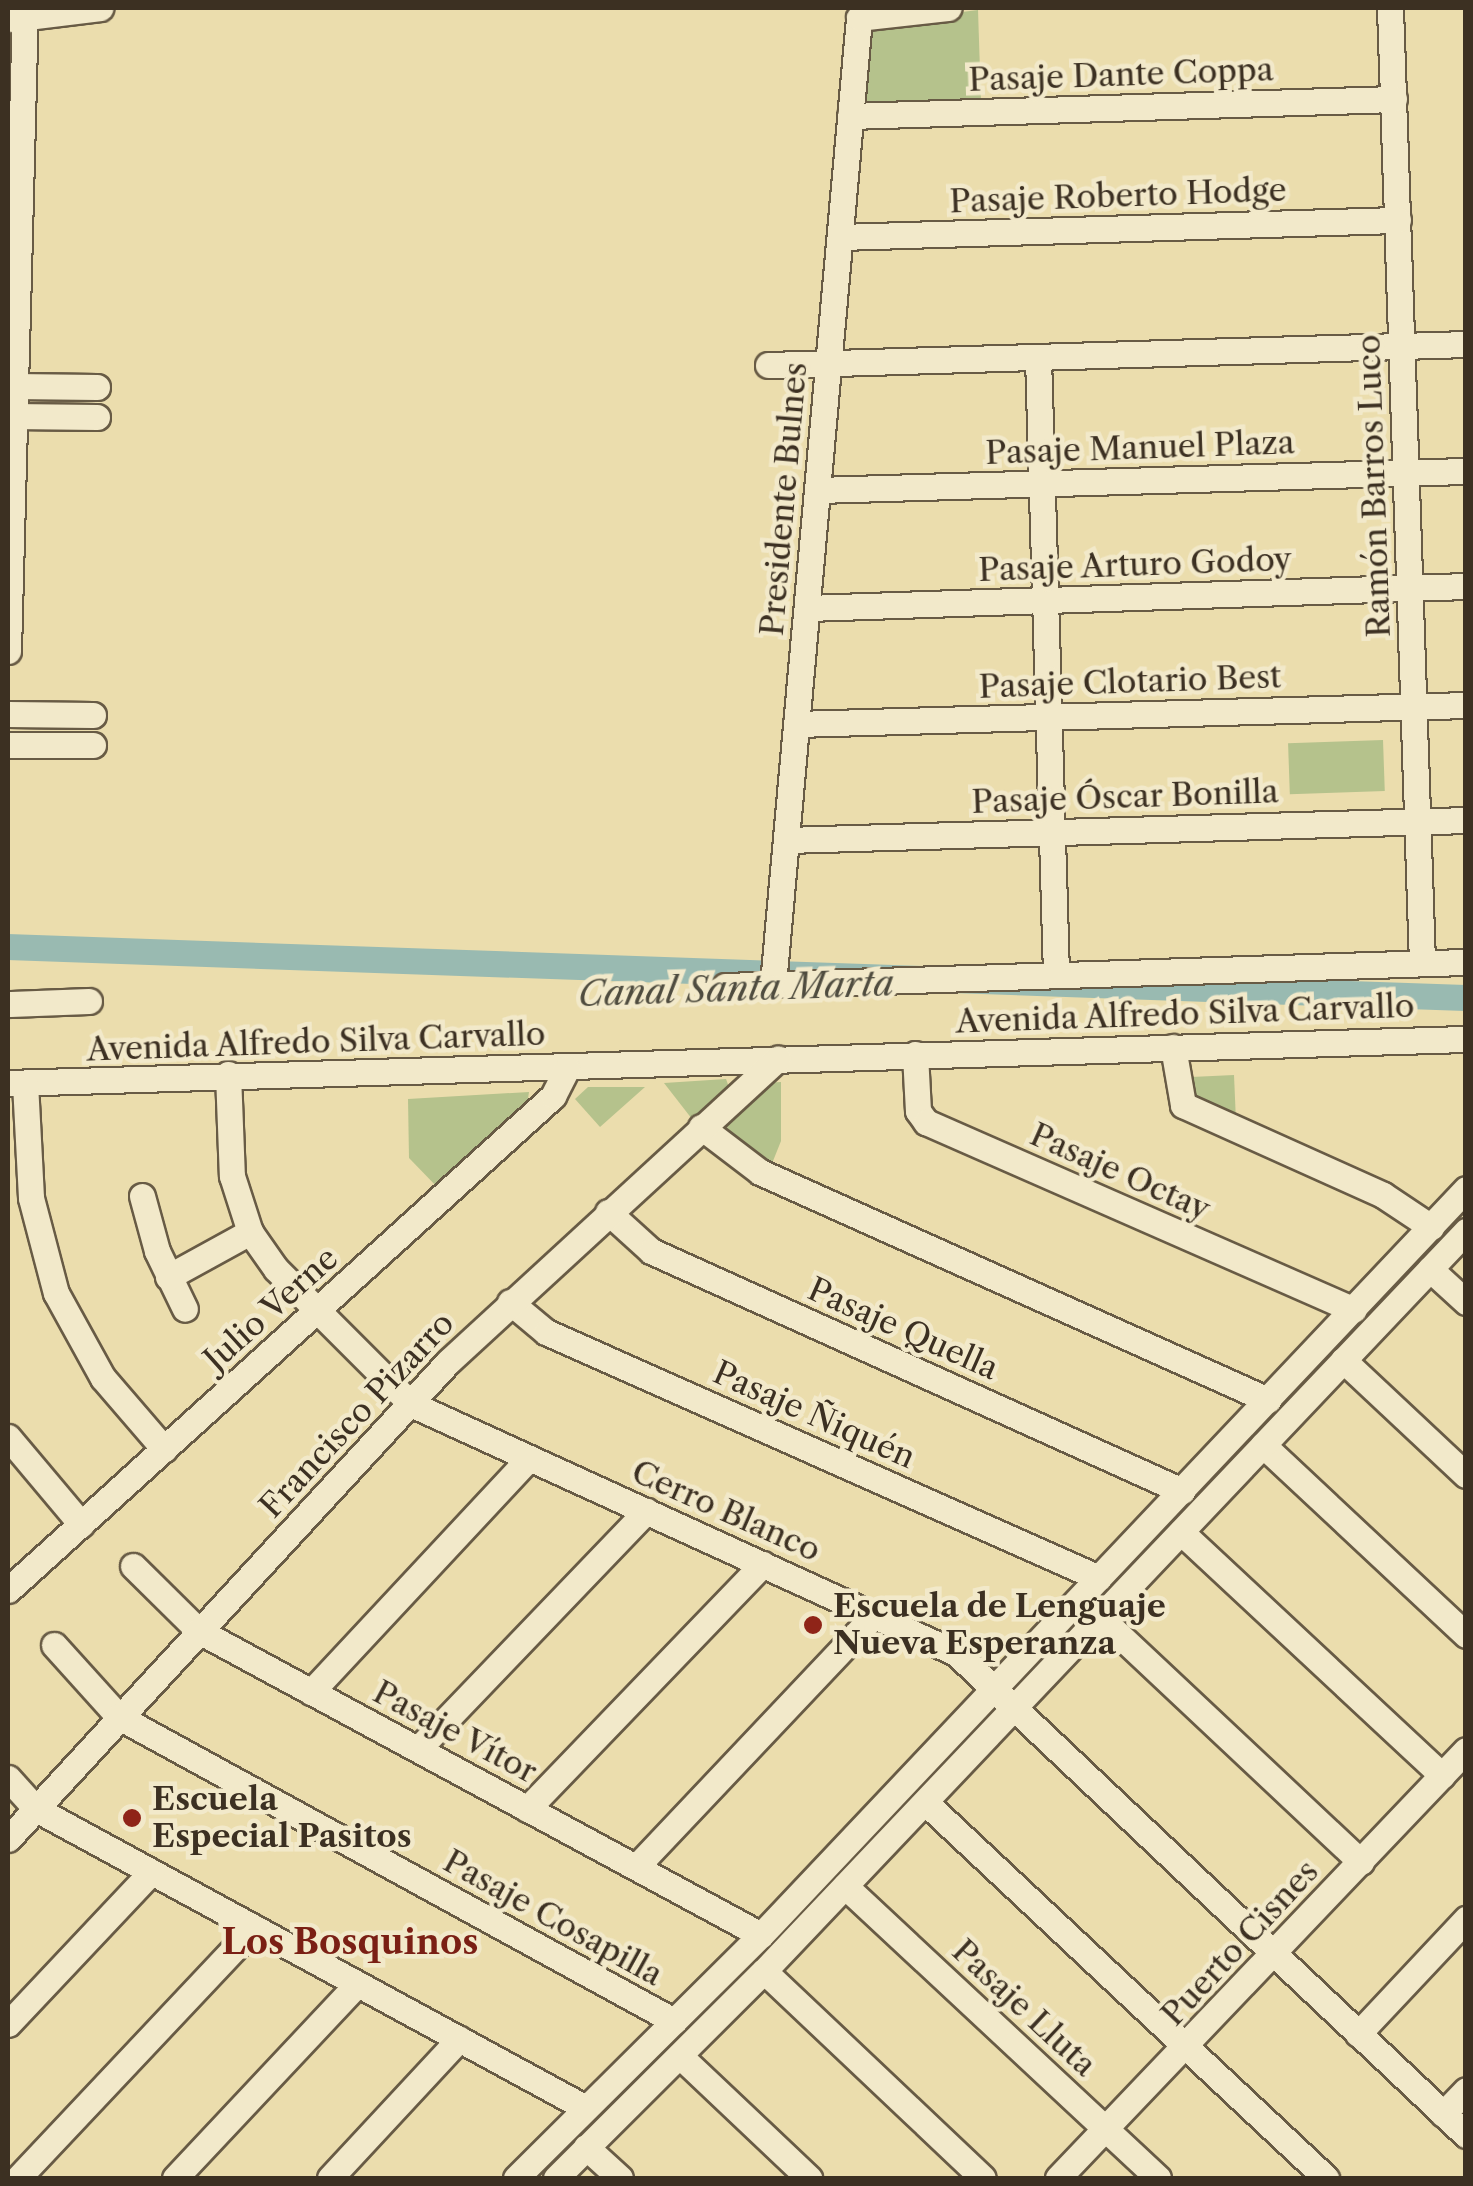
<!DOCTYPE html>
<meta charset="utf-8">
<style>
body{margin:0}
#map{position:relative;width:1473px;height:2186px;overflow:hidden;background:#ebddad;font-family:"Libre Caslon Text",serif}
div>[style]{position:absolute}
.green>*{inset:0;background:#b5c28c;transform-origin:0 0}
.water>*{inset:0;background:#99bab1;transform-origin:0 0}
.roads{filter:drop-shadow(2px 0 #685b45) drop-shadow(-2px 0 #685b45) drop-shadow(0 2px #685b45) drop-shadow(0 -2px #685b45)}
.minor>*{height:25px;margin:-12.5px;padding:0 12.5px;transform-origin:12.5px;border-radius:12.5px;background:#f2e9ca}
.dots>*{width:28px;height:28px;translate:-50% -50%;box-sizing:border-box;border:5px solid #f2e9ca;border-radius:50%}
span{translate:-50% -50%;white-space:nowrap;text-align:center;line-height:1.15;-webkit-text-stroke:9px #f2e9ca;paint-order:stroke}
.street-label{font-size:32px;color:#3c3022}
.poi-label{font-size:32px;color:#3c3022;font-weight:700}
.left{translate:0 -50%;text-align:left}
.water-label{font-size:35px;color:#4f4c3f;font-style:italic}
.neighbourhood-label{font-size:35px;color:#7a1f14;font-weight:700}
.frame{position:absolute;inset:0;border:10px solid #3c3022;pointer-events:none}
</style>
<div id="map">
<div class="green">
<div style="clip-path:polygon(978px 10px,981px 102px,860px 108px,865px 24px)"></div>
<div style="left:1383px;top:740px;width:51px;height:95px;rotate:88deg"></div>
<div style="clip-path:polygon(1234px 1075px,1237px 1145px,1172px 1115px,1170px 1078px)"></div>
<div style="clip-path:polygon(726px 1079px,730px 1090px,692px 1119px,664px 1083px)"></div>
<div style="clip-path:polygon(781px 1082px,781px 1141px,771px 1166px,719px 1126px,763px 1083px)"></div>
<div style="clip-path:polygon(588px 1087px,645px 1087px,600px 1127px,575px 1099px)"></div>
<div style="clip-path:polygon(529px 1092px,527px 1105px,440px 1190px,409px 1158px,408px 1099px)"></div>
</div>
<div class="water">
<div style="left:1466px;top:985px;width:26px;height:1459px;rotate:92deg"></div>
</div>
<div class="roads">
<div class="minor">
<div style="left:1390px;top:8px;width:955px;rotate:88.08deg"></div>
<div style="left:11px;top:19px;width:90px;rotate:-7deg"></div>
<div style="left:850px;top:116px;width:544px;rotate:-1.79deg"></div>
<div style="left:840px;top:237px;width:558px;rotate:-1.75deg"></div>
<div style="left:1038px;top:357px;width:618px;rotate:88.33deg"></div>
<div style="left:768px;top:365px;width:698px;rotate:-1.72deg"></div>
<div style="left:14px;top:386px;width:83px;rotate:0.7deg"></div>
<div style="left:13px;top:416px;width:84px;rotate:0.7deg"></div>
<div style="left:817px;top:490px;width:649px;rotate:-1.68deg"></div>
<div style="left:807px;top:608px;width:659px;rotate:-1.91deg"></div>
<div style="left:8px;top:651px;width:643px;rotate:-88.49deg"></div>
<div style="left:8px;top:714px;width:85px;rotate:0.7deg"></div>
<div style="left:796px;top:724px;width:670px;rotate:-1.62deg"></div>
<div style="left:8px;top:745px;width:85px"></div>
<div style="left:786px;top:840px;width:680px;rotate:-1.68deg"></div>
<div style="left:773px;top:984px;width:970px;rotate:-84.91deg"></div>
<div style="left:859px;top:18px;width:90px;rotate:-6.4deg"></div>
<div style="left:725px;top:986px;width:741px;rotate:-1.86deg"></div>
<div style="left:8px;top:1004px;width:81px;rotate:-2.1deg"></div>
<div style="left:1173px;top:1047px;width:59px;rotate:80.2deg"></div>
<div style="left:1183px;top:1105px;width:219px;rotate:24.2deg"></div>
<div style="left:1383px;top:1195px;width:58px;rotate:33.7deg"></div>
<div style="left:915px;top:1054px;width:57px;rotate:87deg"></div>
<div style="left:918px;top:1111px;width:14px;rotate:54deg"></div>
<div style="left:926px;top:1122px;width:467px;rotate:23.7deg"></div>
<div style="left:228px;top:1074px;width:102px;rotate:87.8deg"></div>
<div style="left:232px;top:1176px;width:59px;rotate:72.2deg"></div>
<div style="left:250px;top:1232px;width:45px;rotate:54.9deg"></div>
<div style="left:276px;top:1269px;width:191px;rotate:45deg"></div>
<div style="left:411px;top:1404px;width:599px;rotate:24.55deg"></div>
<div style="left:956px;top:1653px;width:702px;rotate:43.38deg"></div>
<div style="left:8px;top:1083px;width:1459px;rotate:-1.73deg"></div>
<div style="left:25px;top:1083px;width:115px;rotate:87deg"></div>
<div style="left:31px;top:1198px;width:98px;rotate:75.3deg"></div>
<div style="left:56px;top:1293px;width:97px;rotate:61.1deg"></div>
<div style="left:103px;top:1378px;width:94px;rotate:49.3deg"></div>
<div style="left:701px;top:1127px;width:74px;rotate:37.3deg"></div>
<div style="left:760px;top:1172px;width:557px;rotate:24.17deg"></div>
<div style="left:142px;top:1196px;width:57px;rotate:74.7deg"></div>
<div style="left:157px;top:1251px;width:64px;rotate:64.2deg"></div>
<div style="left:608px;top:1212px;width:58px;rotate:42.2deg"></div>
<div style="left:651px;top:1251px;width:583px;rotate:24.32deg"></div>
<div style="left:1430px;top:1269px;width:49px;rotate:42.5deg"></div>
<div style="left:168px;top:1277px;width:94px;rotate:-28.8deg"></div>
<div style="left:510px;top:1302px;width:47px;rotate:39.8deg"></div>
<div style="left:546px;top:1332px;width:605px;rotate:23.98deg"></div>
<div style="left:1343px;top:1360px;width:168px;rotate:43.1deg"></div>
<div style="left:8px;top:1437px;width:114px;rotate:50deg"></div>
<div style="left:1263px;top:1445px;width:278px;rotate:43.1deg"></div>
<div style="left:1181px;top:1532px;width:357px;rotate:43deg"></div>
<div style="left:133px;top:1566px;width:93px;rotate:44.6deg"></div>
<div style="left:199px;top:1631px;width:639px;rotate:28.41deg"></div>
<div style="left:8px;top:1590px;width:736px;rotate:-42.19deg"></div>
<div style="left:553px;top:1096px;width:31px;rotate:-63deg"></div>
<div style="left:1100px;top:1617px;width:358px;rotate:43.2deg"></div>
<div style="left:54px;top:1645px;width:97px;rotate:47.9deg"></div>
<div style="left:119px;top:1717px;width:633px;rotate:28.71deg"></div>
<div style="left:311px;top:1692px;width:320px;rotate:-47deg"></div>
<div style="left:418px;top:1749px;width:330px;rotate:-46.2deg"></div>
<div style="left:8px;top:1778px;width:42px;rotate:47.9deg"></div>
<div style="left:36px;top:1809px;width:624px;rotate:28.54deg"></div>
<div style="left:925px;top:1802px;width:550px;rotate:43.16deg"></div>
<div style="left:527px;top:1809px;width:340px;rotate:-46.1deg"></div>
<div style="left:8px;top:1839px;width:650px;rotate:-47.31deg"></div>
<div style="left:449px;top:1361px;width:447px;rotate:-42.6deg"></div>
<div style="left:636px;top:1867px;width:348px;rotate:-46.6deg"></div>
<div style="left:845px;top:1886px;width:428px;rotate:43deg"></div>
<div style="left:764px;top:1971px;width:301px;rotate:43.4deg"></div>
<div style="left:8px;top:2024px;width:209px;rotate:-46.7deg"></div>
<div style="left:1358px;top:2034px;width:158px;rotate:-46.8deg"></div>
<div style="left:680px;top:2056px;width:178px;rotate:43.4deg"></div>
<div style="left:1443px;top:2114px;width:33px;rotate:-46deg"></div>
<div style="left:586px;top:2147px;width:46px;rotate:42.4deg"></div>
<div style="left:18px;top:2178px;width:344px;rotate:-46.7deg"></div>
<div style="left:175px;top:2178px;width:266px;rotate:-46.8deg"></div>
<div style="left:330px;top:2178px;width:190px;rotate:-47.1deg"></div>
<div style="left:516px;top:2178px;width:345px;rotate:-44.8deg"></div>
<div style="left:761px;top:1935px;width:1026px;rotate:-46.62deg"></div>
<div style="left:556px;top:2178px;width:293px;rotate:-44.9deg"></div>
<div style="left:764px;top:1971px;width:1020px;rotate:-46.51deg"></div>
<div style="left:1058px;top:2178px;width:591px;rotate:-46.37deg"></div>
</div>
</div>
<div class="dots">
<div style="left:813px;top:1625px;background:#8f2418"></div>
<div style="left:132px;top:1818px;background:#8f2418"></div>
</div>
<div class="street-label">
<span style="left:1121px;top:75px;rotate:-2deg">Pasaje Dante Coppa</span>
<span style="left:1118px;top:196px;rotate:-2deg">Pasaje Roberto Hodge</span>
<span style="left:1140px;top:448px;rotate:-2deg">Pasaje Manuel Plaza</span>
<span style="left:1374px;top:486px;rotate:-92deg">Ramón Barros Luco</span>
<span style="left:784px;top:499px;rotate:-85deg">Presidente Bulnes</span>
<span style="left:1135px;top:565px;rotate:-2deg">Pasaje Arturo Godoy</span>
<span style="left:1130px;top:682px;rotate:-2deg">Pasaje Clotario Best</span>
<span style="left:1125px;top:797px;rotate:-2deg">Pasaje Óscar Bonilla</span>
<span style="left:1185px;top:1014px;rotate:-2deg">Avenida Alfredo Silva Carvallo</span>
<span style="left:316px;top:1042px;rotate:-2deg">Avenida Alfredo Silva Carvallo</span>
<span style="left:1120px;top:1172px;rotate:24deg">Pasaje Octay</span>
<span style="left:271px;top:1309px;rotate:-42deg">Julio Verne</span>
<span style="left:903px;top:1329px;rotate:24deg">Pasaje Quella</span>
<span style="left:357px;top:1415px;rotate:-47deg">Francisco Pizarro</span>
<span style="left:814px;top:1415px;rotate:24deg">Pasaje Ñiquén</span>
<span style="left:726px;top:1511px;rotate:24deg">Cerro Blanco</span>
<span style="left:455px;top:1732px;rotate:28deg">Pasaje Vítor</span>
<span style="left:553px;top:1918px;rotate:29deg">Pasaje Cosapilla</span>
<span style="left:1240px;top:1943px;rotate:-47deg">Puerto Cisnes</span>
<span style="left:1024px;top:2008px;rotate:43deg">Pasaje Lluta</span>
</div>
<div class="poi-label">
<span class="left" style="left:833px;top:1625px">Escuela de Lenguaje<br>Nueva Esperanza</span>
<span class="left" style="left:152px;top:1818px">Escuela<br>Especial Pasitos</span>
</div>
<div class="water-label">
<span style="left:736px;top:989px;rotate:-2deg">Canal Santa Marta</span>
</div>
<div class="neighbourhood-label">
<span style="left:350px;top:1942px">Los Bosquinos</span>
</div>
<div class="frame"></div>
</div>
